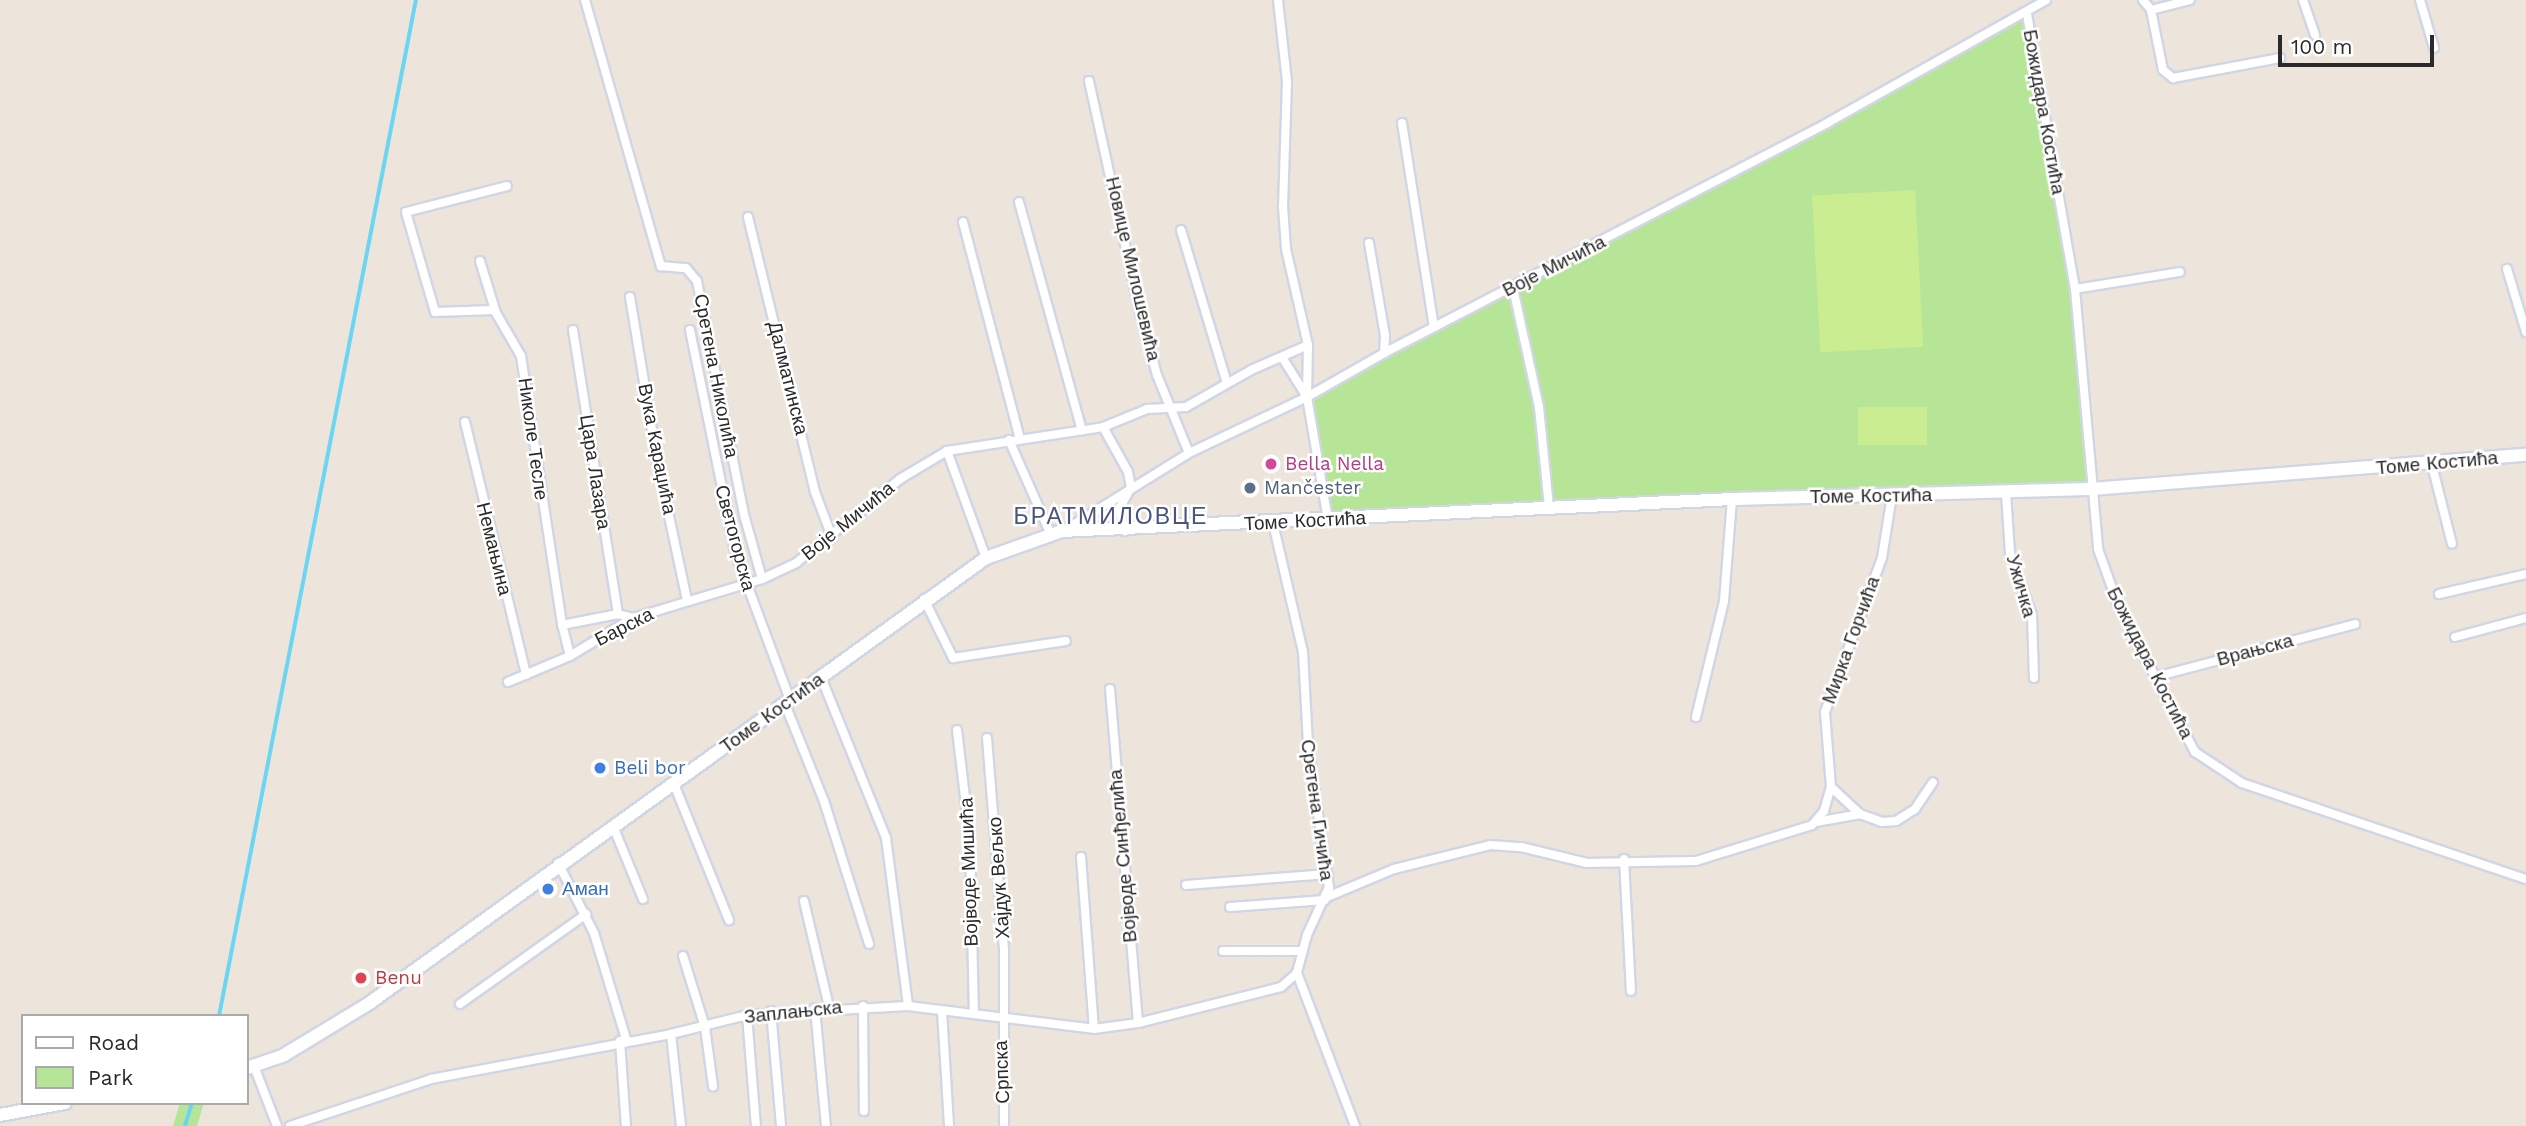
<!DOCTYPE html>
<meta charset="utf-8">
<style>
body{margin:0}
#map{position:relative;width:2526px;height:1126px;overflow:hidden;background:#ede5dc;font-family:"Work Sans",sans-serif}
div>[style]{position:absolute}
.green>*{inset:0;background:#b6e597}
.pitch>*{inset:0;background:#cbed92;transform-origin:0 0}
.stream>*{height:3.5px;margin:-1.75px;padding:0 1.75px;transform-origin:1.75px;border-radius:1.75px;background:#6cd5f2}
.roads{filter:drop-shadow(2px 0 #d1d6e4) drop-shadow(-2px 0 #d1d6e4) drop-shadow(0 2px #d1d6e4) drop-shadow(0 -2px #d1d6e4)}
.street>*{height:8px;margin:-4px;padding:0 4px;transform-origin:4px;border-radius:4px;background:#fff}
.secondary>*{height:12px;margin:-6px;padding:0 6px;transform-origin:6px;border-radius:6px;background:#fff}
.dots>*{width:19px;height:19px;translate:-50% -50%;box-sizing:border-box;border:4px solid #fff;border-radius:50%}
span{translate:-50% -50%;white-space:nowrap;text-align:center;line-height:1.15;-webkit-text-stroke:5px #fff;paint-order:stroke}
.street-label{font-size:19px;color:#2a2a2a}
.hotel-label{font-size:19px;color:#b23c85}
.left{translate:0 -50%;text-align:left}
.service-label{font-size:19px;color:#4e5e75}
.shop-label{font-size:19px;color:#366cbe}
.health-label{font-size:19px;color:#be3a42}
.quarter-label{font-size:23px;color:#49557d;letter-spacing:2px}
.legend{position:absolute;left:21px;top:1014px;width:228px;height:91px;box-sizing:border-box;background:#fff;border:2px solid #aaa;margin:0;padding:9px 12px;list-style:none;font-size:21px;color:#2a2a2a}
.legend li{display:flex;align-items:center;gap:14px;height:35px}
.legend b{width:35px;border:2px solid #aaa}
.scale{position:absolute;left:2278px;top:35px;width:156px;height:32px;box-sizing:border-box;border:4px solid #2a2a2a;border-top:0;padding-left:9px;font-size:21px;line-height:24px;white-space:nowrap;color:#2a2a2a;-webkit-text-stroke:5px #fff;paint-order:stroke}
</style>
<div id="map">
<div class="green">
<div style="clip-path:polygon(2027px 14px,2075px 289px,2091px 489px,1328px 520px,1307px 397px)"></div>
<div style="clip-path:polygon(180px 1103px,204px 1103px,197px 1126px,173px 1126px)"></div>
</div>
<div class="pitch">
<div style="left:1915px;top:190px;width:157px;height:103px;rotate:87deg"></div>
<div style="left:1858px;top:407px;width:69px;height:38px"></div>
</div>
<div class="stream">
<div style="left:219px;top:1016px;width:1035px;rotate:-79.03deg"></div>
<div style="left:185px;top:1126px;width:24px;rotate:-73deg"></div>
</div>
<div class="roads">
<div class="street">
<div style="left:585px;top:0;width:277px;rotate:74.1deg"></div>
<div style="left:661px;top:266px;width:25px;rotate:5deg"></div>
<div style="left:686px;top:268px;width:17px;rotate:50deg"></div>
<div style="left:697px;top:281px;width:242px;rotate:78.6deg"></div>
<div style="left:745px;top:518px;width:63px;rotate:74.4deg"></div>
<div style="left:1278px;top:0;width:81px;rotate:83.7deg"></div>
<div style="left:1287px;top:81px;width:125px;rotate:91.8deg"></div>
<div style="left:1283px;top:206px;width:43px;rotate:86deg"></div>
<div style="left:1286px;top:249px;width:98px;rotate:77.1deg"></div>
<div style="left:1308px;top:345px;width:52px;rotate:91.1deg"></div>
<div style="left:1307px;top:397px;width:125px;rotate:80.3deg"></div>
<div style="left:2143px;top:0;width:13px;rotate:51deg"></div>
<div style="left:2151px;top:10px;width:40px;rotate:-14.4deg"></div>
<div style="left:2303px;top:0;width:37px;rotate:71deg"></div>
<div style="left:2420px;top:0;width:50px;rotate:73.7deg"></div>
<div style="left:2151px;top:10px;width:61px;rotate:78.7deg"></div>
<div style="left:2163px;top:70px;width:13px;rotate:39deg"></div>
<div style="left:2173px;top:78px;width:109px;rotate:-10.6deg"></div>
<div style="left:2027px;top:14px;width:279px;rotate:80.1deg"></div>
<div style="left:2075px;top:289px;width:261px;rotate:84.9deg"></div>
<div style="left:2098px;top:549px;width:65px;rotate:70.2deg"></div>
<div style="left:2120px;top:610px;width:161px;rotate:62.2deg"></div>
<div style="left:2195px;top:752px;width:56px;rotate:33.4deg"></div>
<div style="left:2242px;top:783px;width:300px;rotate:18.7deg"></div>
<div style="left:1089px;top:81px;width:238px;rotate:77.6deg"></div>
<div style="left:1140px;top:313px;width:64px;rotate:74.7deg"></div>
<div style="left:1157px;top:375px;width:84px;rotate:67.7deg"></div>
<div style="left:1402px;top:123px;width:206px;rotate:81.1deg"></div>
<div style="left:1019px;top:202px;width:237px;rotate:74.6deg"></div>
<div style="left:748px;top:217px;width:283px;rotate:76.3deg"></div>
<div style="left:815px;top:492px;width:48px;rotate:69.3deg"></div>
<div style="left:963px;top:222px;width:224px;rotate:75.3deg"></div>
<div style="left:1181px;top:230px;width:160px;rotate:73.3deg"></div>
<div style="left:1369px;top:243px;width:94px;rotate:80.2deg"></div>
<div style="left:1385px;top:336px;width:17px;rotate:93deg"></div>
<div style="left:480px;top:261px;width:54px;rotate:72.9deg"></div>
<div style="left:496px;top:313px;width:50px;rotate:59.8deg"></div>
<div style="left:521px;top:356px;width:272px;rotate:81.3deg"></div>
<div style="left:2507px;top:269px;width:66px;rotate:73.2deg"></div>
<div style="left:1513px;top:288px;width:122px;rotate:77.7deg"></div>
<div style="left:1539px;top:407px;width:101px;rotate:84.3deg"></div>
<div style="left:2075px;top:289px;width:106px;rotate:-9.2deg"></div>
<div style="left:630px;top:297px;width:165px;rotate:80.6deg"></div>
<div style="left:657px;top:460px;width:143px;rotate:77.9deg"></div>
<div style="left:494px;top:310px;width:59px;rotate:178.1deg"></div>
<div style="left:435px;top:312px;width:104px;rotate:-106.2deg"></div>
<div style="left:406px;top:212px;width:104px;rotate:-14.4deg"></div>
<div style="left:573px;top:330px;width:288px;rotate:81deg"></div>
<div style="left:690px;top:330px;width:227px;rotate:78.5deg"></div>
<div style="left:735px;top:552px;width:158px;rotate:69.6deg"></div>
<div style="left:1282px;top:357px;width:47px;rotate:58deg"></div>
<div style="left:465px;top:422px;width:260px;rotate:76.4deg"></div>
<div style="left:1103px;top:427px;width:51px;rotate:60.9deg"></div>
<div style="left:1128px;top:472px;width:15px;rotate:79deg"></div>
<div style="left:1131px;top:487px;width:26px;rotate:118deg"></div>
<div style="left:1119px;top:510px;width:22px;rotate:74deg"></div>
<div style="left:1009px;top:440px;width:104px;rotate:66.1deg"></div>
<div style="left:2432px;top:465px;width:81px;rotate:75.8deg"></div>
<div style="left:2006px;top:493px;width:60px;rotate:86.2deg"></div>
<div style="left:2010px;top:553px;width:66px;rotate:70.5deg"></div>
<div style="left:2032px;top:615px;width:63px;rotate:88.2deg"></div>
<div style="left:1273px;top:523px;width:132px;rotate:76.9deg"></div>
<div style="left:1303px;top:652px;width:93px;rotate:86.9deg"></div>
<div style="left:1308px;top:745px;width:144px;rotate:81.6deg"></div>
<div style="left:1329px;top:887px;width:53px;rotate:114.6deg"></div>
<div style="left:1307px;top:935px;width:39px;rotate:105deg"></div>
<div style="left:1297px;top:973px;width:164px;rotate:69.2deg"></div>
<div style="left:1065px;top:530px;width:146px;rotate:-31.8deg"></div>
<div style="left:1189px;top:453px;width:131px;rotate:-25.4deg"></div>
<div style="left:1307px;top:397px;width:89px;rotate:-29.7deg"></div>
<div style="left:1384px;top:353px;width:499px;rotate:-27.4deg"></div>
<div style="left:1827px;top:123px;width:251px;rotate:-29.3deg"></div>
<div style="left:986px;top:558px;width:114px;rotate:-110deg"></div>
<div style="left:947px;top:451px;width:158px;rotate:-8.7deg"></div>
<div style="left:1103px;top:427px;width:48px;rotate:-22.2deg"></div>
<div style="left:1147px;top:409px;width:39px;rotate:-3deg"></div>
<div style="left:1186px;top:407px;width:75px;rotate:-29.6deg"></div>
<div style="left:1251px;top:370px;width:62px;rotate:-23.7deg"></div>
<div style="left:2439px;top:594px;width:89px;rotate:-12.9deg"></div>
<div style="left:924px;top:599px;width:66px;rotate:63.8deg"></div>
<div style="left:953px;top:658px;width:114px;rotate:-8.6deg"></div>
<div style="left:2455px;top:637px;width:73px;rotate:-15deg"></div>
<div style="left:570px;top:656px;width:32px;rotate:-104deg"></div>
<div style="left:562px;top:625px;width:57px;rotate:-11.1deg"></div>
<div style="left:618px;top:614px;width:16px;rotate:15deg"></div>
<div style="left:821px;top:677px;width:174px;rotate:68deg"></div>
<div style="left:886px;top:838px;width:169px;rotate:82.5deg"></div>
<div style="left:2155px;top:677px;width:207px;rotate:-14.8deg"></div>
<div style="left:508px;top:682px;width:67px;rotate:-22.8deg"></div>
<div style="left:570px;top:656px;width:74px;rotate:-31.1deg"></div>
<div style="left:633px;top:618px;width:135px;rotate:-16.8deg"></div>
<div style="left:762px;top:579px;width:38px;rotate:-25deg"></div>
<div style="left:796px;top:563px;width:134px;rotate:-38.9deg"></div>
<div style="left:900px;top:479px;width:55px;rotate:-30.8deg"></div>
<div style="left:1110px;top:689px;width:335px;rotate:85.2deg"></div>
<div style="left:785px;top:704px;width:105px;rotate:68.1deg"></div>
<div style="left:824px;top:801px;width:150px;rotate:72.5deg"></div>
<div style="left:1696px;top:717px;width:119px;rotate:-76.4deg"></div>
<div style="left:1724px;top:601px;width:102px;rotate:-85.5deg"></div>
<div style="left:957px;top:730px;width:110px;rotate:83.2deg"></div>
<div style="left:970px;top:839px;width:175px;rotate:88.7deg"></div>
<div style="left:987px;top:738px;width:214px;rotate:85.4deg"></div>
<div style="left:1004px;top:951px;width:175px;rotate:90deg"></div>
<div style="left:674px;top:784px;width:147px;rotate:68deg"></div>
<div style="left:1831px;top:787px;width:40px;rotate:43deg"></div>
<div style="left:1860px;top:814px;width:23px;rotate:20deg"></div>
<div style="left:1882px;top:822px;width:14px;rotate:-4deg"></div>
<div style="left:1896px;top:821px;width:22px;rotate:-32deg"></div>
<div style="left:1915px;top:809px;width:32px;rotate:-56deg"></div>
<div style="left:1816px;top:822px;width:45px;rotate:-10.3deg"></div>
<div style="left:613px;top:826px;width:79px;rotate:67.7deg"></div>
<div style="left:1081px;top:857px;width:172px;rotate:85.7deg"></div>
<div style="left:1624px;top:859px;width:132px;rotate:87deg"></div>
<div style="left:558px;top:863px;width:79px;rotate:62.8deg"></div>
<div style="left:594px;top:933px;width:111px;rotate:73.2deg"></div>
<div style="left:1186px;top:885px;width:142px;rotate:-4.4deg"></div>
<div style="left:1327px;top:897px;width:73px;rotate:-22.7deg"></div>
<div style="left:1394px;top:869px;width:99px;rotate:-14deg"></div>
<div style="left:1490px;top:845px;width:31px;rotate:4deg"></div>
<div style="left:1521px;top:847px;width:68px;rotate:13.6deg"></div>
<div style="left:1587px;top:863px;width:109px;rotate:-1.1deg"></div>
<div style="left:1696px;top:861px;width:121px;rotate:-17.2deg"></div>
<div style="left:1812px;top:825px;width:18px;rotate:-49deg"></div>
<div style="left:1824px;top:811px;width:25px;rotate:-74deg"></div>
<div style="left:1831px;top:787px;width:75px;rotate:-94.6deg"></div>
<div style="left:1825px;top:712px;width:164px;rotate:-69.7deg"></div>
<div style="left:1882px;top:558px;width:64px;rotate:-81deg"></div>
<div style="left:804px;top:901px;width:109px;rotate:76.7deg"></div>
<div style="left:1230px;top:907px;width:95px;rotate:-4.2deg"></div>
<div style="left:1223px;top:951px;width:79px"></div>
<div style="left:683px;top:956px;width:74px;rotate:72.8deg"></div>
<div style="left:705px;top:1027px;width:60px;rotate:82.3deg"></div>
<div style="left:460px;top:1004px;width:155px;rotate:-35.5deg"></div>
<div style="left:863px;top:1006px;width:105px;rotate:89.5deg"></div>
<div style="left:815px;top:1008px;width:119px;rotate:84.7deg"></div>
<div style="left:771px;top:1011px;width:115px;rotate:85deg"></div>
<div style="left:942px;top:1011px;width:115px;rotate:86.5deg"></div>
<div style="left:747px;top:1015px;width:111px;rotate:85.4deg"></div>
<div style="left:671px;top:1034px;width:93px;rotate:83.8deg"></div>
<div style="left:620px;top:1041px;width:85px;rotate:86deg"></div>
<div style="left:254px;top:1066px;width:64px;rotate:69deg"></div>
<div style="left:290px;top:1126px;width:149px;rotate:-18.4deg"></div>
<div style="left:431px;top:1079px;width:244px;rotate:-10.6deg"></div>
<div style="left:671px;top:1034px;width:78px;rotate:-14deg"></div>
<div style="left:747px;top:1015px;width:161px;rotate:-3.2deg"></div>
<div style="left:908px;top:1006px;width:187px;rotate:7deg"></div>
<div style="left:1094px;top:1029px;width:44px;rotate:-7.8deg"></div>
<div style="left:1138px;top:1023px;width:147px;rotate:-14.1deg"></div>
<div style="left:1281px;top:987px;width:21px;rotate:-41deg"></div>
</div>
<div class="secondary">
<div style="left:247px;top:1068px;width:39px;rotate:-19deg"></div>
<div style="left:284px;top:1055px;width:102px;rotate:-31.3deg"></div>
<div style="left:371px;top:1002px;width:759px;rotate:-35.83deg"></div>
<div style="left:986px;top:558px;width:81px;rotate:-19.6deg"></div>
<div style="left:1062px;top:531px;width:671px;rotate:-2.73deg"></div>
<div style="left:1732px;top:499px;width:359px;rotate:-1.6deg"></div>
<div style="left:2091px;top:489px;width:436px;rotate:-4.5deg"></div>
<div style="left:0;top:1115px;width:66px;rotate:-10.5deg"></div>
</div>
</div>
<div class="dots">
<div style="left:1271px;top:464px;background:#d1479c"></div>
<div style="left:1250px;top:488px;background:#5c6f8a"></div>
<div style="left:600px;top:768px;background:#3f7fe0"></div>
<div style="left:548px;top:889px;background:#3f7fe0"></div>
<div style="left:361px;top:978px;background:#e0444e"></div>
</div>
<div class="street-label">
<span style="left:2044px;top:112px;rotate:80deg">Божидара Костића</span>
<span style="left:1554px;top:266px;rotate:-27deg">Воје Мичића</span>
<span style="left:1133px;top:269px;rotate:77deg">Новице Милошевића</span>
<span style="left:716px;top:376px;rotate:79deg">Сретена Николића</span>
<span style="left:788px;top:378px;rotate:76deg">Далматинска</span>
<span style="left:533px;top:439px;rotate:82deg">Николе Тесле</span>
<span style="left:657px;top:449px;rotate:79deg">Вука Караџића</span>
<span style="left:2437px;top:463px;rotate:-5deg">Томе Костића</span>
<span style="left:595px;top:472px;rotate:81deg">Цара Лазара</span>
<span style="left:1871px;top:496px;rotate:-1deg">Томе Костића</span>
<span style="left:848px;top:521px;rotate:-39deg">Воје Мичића</span>
<span style="left:1305px;top:521px;rotate:-3deg">Томе Костића</span>
<span style="left:735px;top:538px;rotate:75deg">Светогорска</span>
<span style="left:494px;top:549px;rotate:76deg">Немањина</span>
<span style="left:2021px;top:586px;rotate:74deg">Ужичка</span>
<span style="left:624px;top:627px;rotate:-27deg">Барска</span>
<span style="left:1851px;top:640px;rotate:-70deg">Мирка Горчића</span>
<span style="left:2255px;top:650px;rotate:-15deg">Врањска</span>
<span style="left:2150px;top:663px;rotate:63deg">Божидара Костића</span>
<span style="left:772px;top:713px;rotate:-36deg">Томе Костића</span>
<span style="left:1317px;top:810px;rotate:82deg">Сретена Гичића</span>
<span style="left:1123px;top:856px;rotate:-95deg">Војводе Синђелића</span>
<span style="left:969px;top:872px;rotate:-92deg">Војводе Мишића</span>
<span style="left:999px;top:878px;rotate:-94deg">Хајдук Вељко</span>
<span style="left:793px;top:1012px;rotate:-6deg">Заплањска</span>
<span style="left:1002px;top:1072px;rotate:-92deg">Српска</span>
</div>
<div class="hotel-label">
<span class="left" style="left:1285px;top:464px">Bella Nella</span>
</div>
<div class="service-label">
<span class="left" style="left:1264px;top:488px">Mančester</span>
</div>
<div class="shop-label">
<span class="left" style="left:614px;top:768px">Beli bor</span>
<span class="left" style="left:562px;top:889px">Аман</span>
</div>
<div class="health-label">
<span class="left" style="left:375px;top:978px">Benu</span>
</div>
<div class="quarter-label">
<span style="left:1111px;top:517px">БРАТМИЛОВЦЕ</span>
</div>
<ul class="legend">
<li><b style="height:9px;background:#fff"></b>Road</li>
<li><b style="height:19px;background:#b6e597"></b>Park</li>
</ul>
<div class="scale">100 m</div>
</div>
